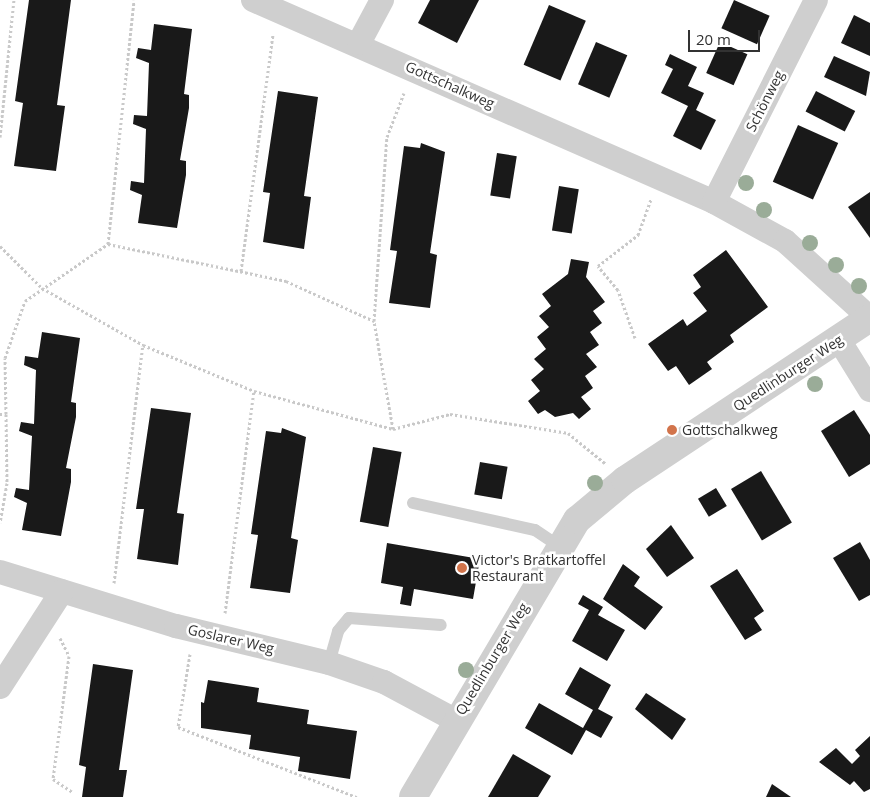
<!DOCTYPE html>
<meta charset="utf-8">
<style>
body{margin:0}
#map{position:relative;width:870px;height:797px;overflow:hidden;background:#fff;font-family:"Open Sans",sans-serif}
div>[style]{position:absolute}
.building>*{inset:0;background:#191919;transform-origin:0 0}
.path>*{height:3px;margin-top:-1.5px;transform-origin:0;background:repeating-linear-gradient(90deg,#c9c9c9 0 2.5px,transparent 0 5px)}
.service>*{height:12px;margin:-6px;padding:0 6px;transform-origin:6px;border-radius:6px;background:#cfcfcf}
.minor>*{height:24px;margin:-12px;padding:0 12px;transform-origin:12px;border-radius:12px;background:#cfcfcf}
.tertiary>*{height:28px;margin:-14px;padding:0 14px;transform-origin:14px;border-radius:14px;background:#cfcfcf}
.trees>*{width:16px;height:16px;margin:-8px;border-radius:50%;background:#9aac98}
.dots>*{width:14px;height:14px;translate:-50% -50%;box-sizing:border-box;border:2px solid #fff;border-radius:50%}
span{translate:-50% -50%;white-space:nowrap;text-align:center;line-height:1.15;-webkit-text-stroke:5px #fff;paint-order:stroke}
.street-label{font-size:14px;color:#323232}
.poi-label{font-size:14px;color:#323232}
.left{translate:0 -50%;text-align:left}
.scale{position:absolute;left:688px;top:30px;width:72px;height:22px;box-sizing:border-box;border:2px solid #323232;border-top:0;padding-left:6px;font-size:15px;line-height:18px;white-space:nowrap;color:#323232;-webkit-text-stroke:4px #fff;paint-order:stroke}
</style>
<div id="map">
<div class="building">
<div style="clip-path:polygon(29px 0,71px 0,57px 105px,65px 106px,56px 171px,14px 166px,23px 103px,15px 101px)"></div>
<div style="clip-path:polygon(430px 0,479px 0,457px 43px,418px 23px)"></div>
<div style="left:734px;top:0;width:39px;height:31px;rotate:24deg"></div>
<div style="left:549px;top:5px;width:40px;height:65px;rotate:23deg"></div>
<div style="clip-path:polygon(854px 15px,870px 23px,870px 56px,841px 43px)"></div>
<div style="clip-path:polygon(154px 24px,192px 29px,184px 94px,189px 95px,189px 108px,180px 160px,186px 161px,186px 175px,177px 228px,138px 223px,142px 195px,130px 190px,131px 181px,144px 183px,146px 129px,133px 124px,134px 115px,147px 116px,149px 63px,136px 58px,138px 48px,151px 50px)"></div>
<div style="left:596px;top:42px;width:34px;height:46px;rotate:23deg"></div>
<div style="left:720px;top:42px;width:30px;height:34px;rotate:24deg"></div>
<div style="clip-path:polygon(670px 54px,697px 67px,688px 86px,704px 93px,696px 110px,716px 120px,701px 150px,673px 136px,688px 106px,661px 93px,673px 69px,665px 65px)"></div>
<div style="clip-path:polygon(834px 56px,870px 72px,866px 96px,824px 77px)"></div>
<div style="clip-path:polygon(278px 91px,318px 97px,304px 196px,311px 197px,304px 249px,263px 242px,270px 193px,263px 192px)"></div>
<div style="left:816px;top:91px;width:44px;height:23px;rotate:27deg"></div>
<div style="left:798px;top:125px;width:44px;height:62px;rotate:24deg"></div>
<div style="clip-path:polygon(421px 143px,445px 152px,430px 253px,437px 255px,430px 308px,389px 303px,397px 251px,390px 250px,404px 146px,420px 148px)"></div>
<div style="left:497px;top:153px;width:20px;height:43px;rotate:9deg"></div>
<div style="left:559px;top:186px;width:20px;height:45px;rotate:9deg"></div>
<div style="clip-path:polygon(870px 192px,870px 238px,848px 207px)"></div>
<div style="clip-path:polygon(726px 250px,768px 307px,730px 335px,734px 342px,707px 362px,712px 369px,689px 385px,676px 366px,668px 371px,648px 344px,683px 319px,687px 326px,707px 311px,693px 293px,701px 287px,693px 275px)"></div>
<div style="clip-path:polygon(571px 259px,589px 262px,586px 277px,605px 302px,593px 311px,602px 323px,590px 332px,599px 345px,586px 354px,597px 367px,585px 376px,593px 388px,581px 397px,591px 409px,579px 419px,573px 413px,555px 417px,545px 410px,538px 414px,528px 401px,540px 391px,531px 380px,544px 369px,534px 359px,546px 349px,537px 337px,549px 327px,539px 316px,551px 306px,542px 294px,568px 274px)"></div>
<div style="clip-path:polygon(42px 332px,80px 338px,71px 402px,76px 403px,76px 417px,66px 468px,71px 469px,71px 482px,61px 536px,22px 530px,27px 503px,14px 497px,16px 488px,29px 490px,32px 436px,19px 431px,21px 422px,34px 424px,36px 370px,24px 365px,25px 356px,38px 358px)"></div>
<div style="clip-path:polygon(151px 408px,191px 413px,177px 513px,184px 514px,178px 565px,137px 559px,144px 509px,136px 509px)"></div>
<div style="clip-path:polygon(854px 410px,870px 435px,870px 464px,849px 477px,821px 431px)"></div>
<div style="clip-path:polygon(282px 428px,306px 437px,291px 538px,298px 540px,290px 593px,250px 588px,258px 535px,251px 534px,266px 431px,281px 433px)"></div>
<div style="left:373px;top:447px;width:29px;height:76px;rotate:10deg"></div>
<div style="left:480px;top:462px;width:28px;height:33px;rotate:10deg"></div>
<div style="left:761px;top:471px;width:60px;height:35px;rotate:59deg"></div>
<div style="left:716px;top:488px;width:21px;height:21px;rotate:59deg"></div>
<div style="clip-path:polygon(671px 525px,694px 558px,667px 577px,646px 549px)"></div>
<div style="clip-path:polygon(860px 542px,870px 560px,870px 595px,859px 601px,833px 558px)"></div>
<div style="clip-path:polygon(387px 543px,480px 559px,473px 599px,414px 589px,411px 606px,400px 604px,403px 587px,381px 583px)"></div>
<div style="clip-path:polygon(623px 564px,640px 577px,634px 586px,663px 607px,645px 630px,603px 599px)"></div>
<div style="clip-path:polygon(737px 569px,764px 611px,754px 618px,762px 630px,745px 640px,710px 586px)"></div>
<div style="clip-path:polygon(583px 595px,603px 607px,598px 615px,625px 630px,607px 661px,572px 641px,589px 610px,578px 604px)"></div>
<div style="clip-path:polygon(93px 664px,133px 670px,119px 770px,127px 770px,123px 797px,82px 797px,86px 767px,79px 765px)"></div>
<div style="clip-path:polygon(580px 667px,611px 685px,598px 709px,613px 717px,601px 738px,586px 730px,572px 755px,525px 728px,539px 703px,583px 728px,593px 710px,565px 694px)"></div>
<div style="clip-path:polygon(208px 680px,259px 688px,257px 702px,309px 710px,307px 724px,357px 731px,350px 779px,298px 771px,300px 757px,249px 749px,251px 735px,201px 728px,201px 702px,204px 703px)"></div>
<div style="clip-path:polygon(646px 693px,686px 719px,672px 740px,635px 709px)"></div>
<div style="clip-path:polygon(870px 736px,870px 789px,864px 792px,854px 781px,850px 785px,819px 762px,836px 748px,852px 764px,860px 756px,855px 750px)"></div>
<div style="clip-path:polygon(513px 754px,551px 776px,538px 797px,488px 797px)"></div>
<div style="clip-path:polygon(772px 784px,791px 797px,766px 797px)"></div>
</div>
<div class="path">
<div style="left:0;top:137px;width:138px;rotate:-84.2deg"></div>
<div style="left:108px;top:244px;width:245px;rotate:-83.9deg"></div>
<div style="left:0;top:246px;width:59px;rotate:45deg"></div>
<div style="left:42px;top:288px;width:116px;rotate:29.4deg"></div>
<div style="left:143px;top:345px;width:120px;rotate:22.5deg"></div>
<div style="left:254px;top:391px;width:144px;rotate:15.3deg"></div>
<div style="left:393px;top:429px;width:59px;rotate:-14.7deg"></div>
<div style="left:450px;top:414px;width:120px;rotate:9.1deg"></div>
<div style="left:568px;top:433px;width:49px;rotate:39.2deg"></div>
<div style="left:241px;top:271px;width:239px;rotate:-82.3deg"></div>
<div style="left:635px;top:338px;width:51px;rotate:-109.5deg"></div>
<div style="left:618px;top:290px;width:31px;rotate:-130deg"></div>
<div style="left:598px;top:266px;width:51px;rotate:-37.8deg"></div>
<div style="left:638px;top:235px;width:38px;rotate:-70deg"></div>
<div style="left:0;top:414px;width:6px"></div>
<div style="left:6px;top:414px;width:69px;rotate:89.2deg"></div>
<div style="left:7px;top:483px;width:40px;rotate:100deg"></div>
<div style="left:6px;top:414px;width:56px;rotate:-91deg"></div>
<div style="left:5px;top:358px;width:60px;rotate:-70.7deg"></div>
<div style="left:25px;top:301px;width:101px;rotate:-34.5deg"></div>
<div style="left:108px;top:244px;width:182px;rotate:11.7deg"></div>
<div style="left:286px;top:281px;width:97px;rotate:24.4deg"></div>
<div style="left:393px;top:429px;width:110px;rotate:-100deg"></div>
<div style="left:374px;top:321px;width:184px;rotate:-86deg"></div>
<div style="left:387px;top:137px;width:47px;rotate:-68.9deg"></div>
<div style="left:114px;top:583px;width:240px;rotate:-83.1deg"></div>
<div style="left:225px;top:613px;width:224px;rotate:-82.6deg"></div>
<div style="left:60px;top:638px;width:20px;rotate:63deg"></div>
<div style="left:69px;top:656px;width:124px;rotate:97.4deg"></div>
<div style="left:53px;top:779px;width:23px;rotate:34deg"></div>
<div style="left:190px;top:654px;width:74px;rotate:99.3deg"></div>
<div style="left:178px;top:727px;width:192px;rotate:21.4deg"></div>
</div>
<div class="service">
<div style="left:413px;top:503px;width:125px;rotate:12.5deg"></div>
<div style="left:535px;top:530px;width:30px;rotate:34deg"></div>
<div style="left:329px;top:663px;width:33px;rotate:-74deg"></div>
<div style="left:338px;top:631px;width:17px;rotate:-50deg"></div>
<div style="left:349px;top:618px;width:92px;rotate:4.4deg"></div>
</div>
<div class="minor">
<div style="left:253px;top:0;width:503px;rotate:23.66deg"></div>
<div style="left:714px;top:202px;width:81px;rotate:28.8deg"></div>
<div style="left:785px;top:241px;width:115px;rotate:42.2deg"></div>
<div style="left:359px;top:43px;width:49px;rotate:-61.9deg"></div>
<div style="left:714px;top:202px;width:226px;rotate:-63.2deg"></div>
<div style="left:839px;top:340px;width:59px;rotate:58.2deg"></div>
<div style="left:0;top:572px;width:184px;rotate:17.1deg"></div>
<div style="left:176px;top:626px;width:157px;rotate:13.6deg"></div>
<div style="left:329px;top:663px;width:58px;rotate:19.1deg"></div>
<div style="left:384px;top:682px;width:81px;rotate:28.2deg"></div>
<div style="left:0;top:687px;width:114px;rotate:-57.1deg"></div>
</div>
<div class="tertiary">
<div style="left:413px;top:797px;width:322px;rotate:-59.4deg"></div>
<div style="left:577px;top:520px;width:62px;rotate:-39.8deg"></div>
<div style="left:625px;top:480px;width:294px;rotate:-33.5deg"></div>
</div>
<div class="trees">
<div style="left:746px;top:183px"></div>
<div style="left:764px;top:210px"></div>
<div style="left:810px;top:243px"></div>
<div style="left:836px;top:265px"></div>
<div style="left:859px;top:286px"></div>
<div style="left:815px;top:384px"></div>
<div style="left:595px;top:483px"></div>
<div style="left:466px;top:670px"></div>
</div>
<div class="dots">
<div style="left:672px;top:430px;background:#d2744b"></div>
<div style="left:462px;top:568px;background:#d2744b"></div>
</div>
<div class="street-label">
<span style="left:450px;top:85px;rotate:24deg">Gottschalkweg</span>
<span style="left:765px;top:101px;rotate:-63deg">Schönweg</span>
<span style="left:788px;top:373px;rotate:-33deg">Quedlinburger Weg</span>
<span style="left:231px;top:639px;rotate:13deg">Goslarer Weg</span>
<span style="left:492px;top:659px;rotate:-59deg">Quedlinburger Weg</span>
</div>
<div class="poi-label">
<span class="left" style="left:682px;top:430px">Gottschalkweg</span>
<span class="left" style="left:472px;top:568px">Victor's Bratkartoffel<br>Restaurant</span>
</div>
<div class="scale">20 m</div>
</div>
